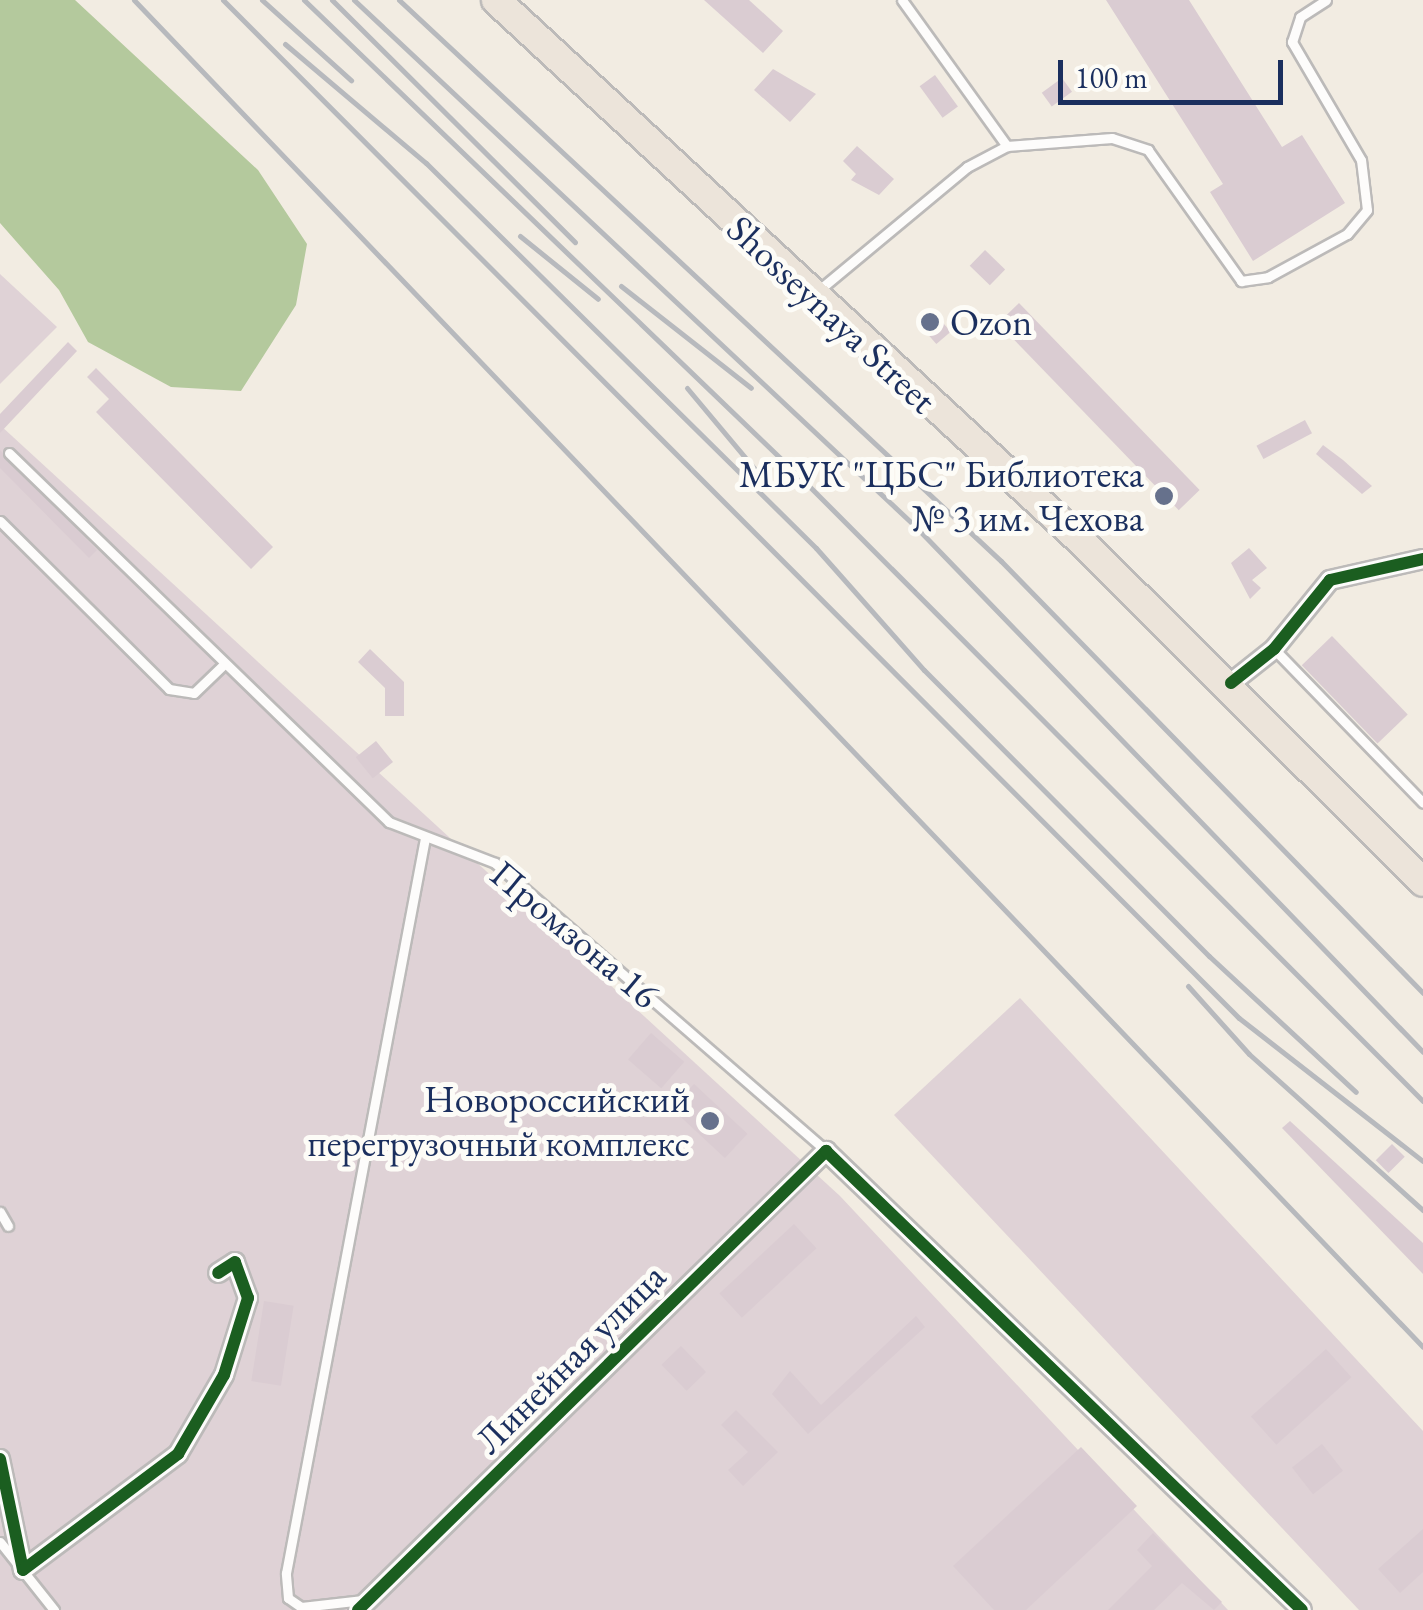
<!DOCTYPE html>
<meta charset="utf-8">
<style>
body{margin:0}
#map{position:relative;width:1423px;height:1610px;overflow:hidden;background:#f2ece2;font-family:"EB Garamond",serif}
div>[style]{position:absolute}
.industrial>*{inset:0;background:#dfd2d6}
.forest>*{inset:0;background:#b4c99d}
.building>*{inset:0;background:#daccd2;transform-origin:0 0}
.roads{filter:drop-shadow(2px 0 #bcbab9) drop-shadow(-2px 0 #bcbab9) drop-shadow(0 2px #bcbab9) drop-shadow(0 -2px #bcbab9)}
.lane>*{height:9px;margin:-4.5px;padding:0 4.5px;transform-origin:4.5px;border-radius:4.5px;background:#fdfcfb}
.street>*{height:18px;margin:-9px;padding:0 9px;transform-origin:9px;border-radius:9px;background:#fdfcfb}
.primary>*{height:28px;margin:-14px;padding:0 14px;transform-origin:14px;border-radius:14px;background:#ece4da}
.rail>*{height:5px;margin:-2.5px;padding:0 2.5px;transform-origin:2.5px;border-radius:2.5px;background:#b7b9bd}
.cycleway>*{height:12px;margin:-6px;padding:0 6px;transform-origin:6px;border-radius:6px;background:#1b5e20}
.dots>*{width:28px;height:28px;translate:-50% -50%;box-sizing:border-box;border:5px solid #fdfcf7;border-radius:50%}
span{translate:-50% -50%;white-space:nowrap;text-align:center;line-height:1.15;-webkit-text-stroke:10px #fdfcf7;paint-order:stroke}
.street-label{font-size:38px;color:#1b2f5e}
.poi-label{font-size:38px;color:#1b2f5e}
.left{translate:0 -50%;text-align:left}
.right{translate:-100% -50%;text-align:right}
.scale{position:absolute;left:1058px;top:60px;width:225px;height:45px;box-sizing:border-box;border:5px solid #1b2f5e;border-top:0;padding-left:12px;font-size:30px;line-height:35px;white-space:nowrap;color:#1b2f5e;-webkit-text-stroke:8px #fdfcf7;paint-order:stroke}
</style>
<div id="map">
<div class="industrial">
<div style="clip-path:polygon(0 274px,57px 327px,0 384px)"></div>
<div style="clip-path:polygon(0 425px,840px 1196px,1228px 1610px,0 1610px)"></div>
<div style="clip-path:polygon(1020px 998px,1423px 1431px,1423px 1610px,1359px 1610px,894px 1115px)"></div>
</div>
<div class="forest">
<div style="clip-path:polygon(0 0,75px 0,258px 170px,307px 244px,296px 305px,241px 391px,171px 387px,88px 342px,59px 290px,0 223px)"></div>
</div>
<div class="building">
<div style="clip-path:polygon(704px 0,749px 0,783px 31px,763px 53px)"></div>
<div style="clip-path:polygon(1106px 0,1189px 0,1282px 147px,1302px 135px,1345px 203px,1253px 261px,1210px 192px,1223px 184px)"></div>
<div style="clip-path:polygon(773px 69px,816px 94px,790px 122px,754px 90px)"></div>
<div style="left:935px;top:75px;width:39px;height:19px;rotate:54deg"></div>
<div style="left:1062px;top:78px;width:17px;height:25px;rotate:54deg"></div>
<div style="clip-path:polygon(857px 146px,894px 179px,879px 195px,851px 180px,856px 174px,843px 161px)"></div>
<div style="left:985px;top:250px;width:28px;height:22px;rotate:44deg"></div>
<div style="left:1019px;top:303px;width:260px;height:29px;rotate:46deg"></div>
<div style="left:931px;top:309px;width:30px;height:19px;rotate:49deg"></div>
<div style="clip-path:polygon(68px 342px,77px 351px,0 433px,0 414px)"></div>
<div style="clip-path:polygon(96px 368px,273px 547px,251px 569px,96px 412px,109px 399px,87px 377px)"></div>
<div style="left:1305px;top:420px;width:15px;height:55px;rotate:62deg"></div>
<div style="clip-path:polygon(1323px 445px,1343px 460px,1372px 486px,1362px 494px,1316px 454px)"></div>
<div style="clip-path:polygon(0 450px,97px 550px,89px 558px,0 468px)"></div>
<div style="clip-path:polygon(1249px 548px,1267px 568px,1252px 580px,1261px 588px,1250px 599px,1231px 563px)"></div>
<div style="left:1332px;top:636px;width:109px;height:42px;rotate:46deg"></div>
<div style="clip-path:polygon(370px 649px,404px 682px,404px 716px,385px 716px,385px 688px,358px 662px)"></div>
<div style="left:376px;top:741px;width:27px;height:26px;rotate:51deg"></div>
<div style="left:651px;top:1033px;width:44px;height:35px;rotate:41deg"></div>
<div style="left:694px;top:1084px;width:73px;height:33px;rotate:43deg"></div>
<div style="clip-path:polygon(1290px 1121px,1423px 1243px,1423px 1274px,1282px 1128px)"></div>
<div style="left:1392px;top:1144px;width:18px;height:23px;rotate:45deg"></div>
<div style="left:794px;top:1224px;width:33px;height:102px;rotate:47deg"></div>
<div style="left:264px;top:1301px;width:30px;height:81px;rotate:9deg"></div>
<div style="clip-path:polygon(916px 1316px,925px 1327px,808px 1434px,772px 1394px,790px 1371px,821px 1405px)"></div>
<div style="left:681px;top:1346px;width:36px;height:27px;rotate:46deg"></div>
<div style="left:1326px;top:1349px;width:38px;height:101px;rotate:48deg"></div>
<div style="clip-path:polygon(736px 1410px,778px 1452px,743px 1486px,728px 1470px,748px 1452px,721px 1425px)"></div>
<div style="left:1322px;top:1444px;width:34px;height:38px;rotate:52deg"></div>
<div style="clip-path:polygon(1081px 1447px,1137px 1506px,1026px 1610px,994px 1610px,953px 1566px)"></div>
<div style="clip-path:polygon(1423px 1529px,1423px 1572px,1400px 1593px,1378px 1569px)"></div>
<div style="clip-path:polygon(1153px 1533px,1222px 1602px,1214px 1610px,1182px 1583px,1154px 1610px,1108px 1610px,1152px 1566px,1137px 1550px)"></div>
</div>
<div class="roads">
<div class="lane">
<div style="left:902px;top:0;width:180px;rotate:54.3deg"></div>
<div style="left:819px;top:290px;width:192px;rotate:-39.7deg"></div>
<div style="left:967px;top:167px;width:45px;rotate:-27.7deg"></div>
<div style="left:1007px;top:146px;width:105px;rotate:-4.4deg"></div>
<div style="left:1112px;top:138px;width:38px;rotate:18deg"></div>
<div style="left:1148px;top:150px;width:161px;rotate:54.6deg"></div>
<div style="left:1241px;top:281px;width:27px;rotate:-8deg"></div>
<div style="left:1268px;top:277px;width:90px;rotate:-28.6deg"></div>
<div style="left:1347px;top:234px;width:31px;rotate:-50deg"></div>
<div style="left:1367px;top:210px;width:50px;rotate:-96.8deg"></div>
<div style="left:1361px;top:160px;width:137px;rotate:-120.3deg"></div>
<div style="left:1292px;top:42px;width:26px;rotate:-72deg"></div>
<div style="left:1300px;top:17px;width:31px;rotate:-33deg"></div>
<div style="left:9px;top:453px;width:530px;rotate:44.16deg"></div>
<div style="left:389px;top:822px;width:114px;rotate:21.1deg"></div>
<div style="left:495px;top:863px;width:439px;rotate:41deg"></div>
<div style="left:0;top:521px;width:238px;rotate:44.8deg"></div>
<div style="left:169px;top:689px;width:25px;rotate:9deg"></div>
<div style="left:194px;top:693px;width:39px;rotate:-44deg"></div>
<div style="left:1274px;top:649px;width:214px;rotate:45.9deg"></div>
<div style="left:0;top:1212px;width:16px;rotate:60deg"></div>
<div style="left:0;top:1542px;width:87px;rotate:51.5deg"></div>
<div style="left:363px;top:1600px;width:62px;rotate:173.6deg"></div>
<div style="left:301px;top:1607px;width:16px;rotate:-145deg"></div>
<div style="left:288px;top:1598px;width:25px;rotate:-95deg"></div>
<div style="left:286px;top:1573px;width:748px;rotate:-79.29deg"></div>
</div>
<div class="street">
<div style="left:1231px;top:683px;width:55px;rotate:-38.3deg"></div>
<div style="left:1274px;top:649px;width:89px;rotate:-50.9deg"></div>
<div style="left:1330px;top:580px;width:95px;rotate:-12.7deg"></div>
<div style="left:0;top:1459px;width:113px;rotate:78.3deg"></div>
<div style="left:23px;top:1570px;width:194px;rotate:-36.8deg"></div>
<div style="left:178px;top:1454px;width:91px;rotate:-59.8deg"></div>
<div style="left:224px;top:1375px;width:81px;rotate:-72.7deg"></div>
<div style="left:248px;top:1298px;width:38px;rotate:-110deg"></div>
<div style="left:235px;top:1262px;width:20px;rotate:147deg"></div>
<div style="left:358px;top:1610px;width:656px;rotate:-44.44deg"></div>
<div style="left:826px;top:1151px;width:661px;rotate:43.96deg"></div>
</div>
<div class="primary">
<div style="left:496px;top:0;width:793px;rotate:42.75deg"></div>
<div style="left:1078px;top:538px;width:487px;rotate:44.9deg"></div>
</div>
</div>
<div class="rail">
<div style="left:134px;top:0;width:1864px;rotate:46.26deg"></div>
<div style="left:223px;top:0;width:1438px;rotate:45.06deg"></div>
<div style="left:1239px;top:1018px;width:233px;rotate:37.9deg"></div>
<div style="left:262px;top:0;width:120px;rotate:42deg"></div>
<div style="left:304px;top:0;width:687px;rotate:43.88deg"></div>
<div style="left:799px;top:476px;width:883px;rotate:45.05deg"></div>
<div style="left:332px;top:0;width:343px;rotate:44.9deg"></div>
<div style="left:354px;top:0;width:769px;rotate:43.16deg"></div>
<div style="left:915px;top:526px;width:731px;rotate:46deg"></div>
<div style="left:399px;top:0;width:823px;rotate:42.98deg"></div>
<div style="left:1001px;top:561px;width:604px;rotate:45.67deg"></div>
<div style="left:285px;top:44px;width:185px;rotate:40.2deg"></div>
<div style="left:426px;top:163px;width:548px;rotate:44.63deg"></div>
<div style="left:816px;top:548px;width:163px;rotate:48.5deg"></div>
<div style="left:924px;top:670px;width:404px;rotate:45.1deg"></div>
<div style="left:1209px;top:956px;width:200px;rotate:42.8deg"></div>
<div style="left:520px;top:236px;width:100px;rotate:38.9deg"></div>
<div style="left:621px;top:286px;width:165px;rotate:38.1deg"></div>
<div style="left:687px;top:388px;width:111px;rotate:50.1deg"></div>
<div style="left:1188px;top:986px;width:91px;rotate:48.1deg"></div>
<div style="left:1249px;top:1054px;width:234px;rotate:41.9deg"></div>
</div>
<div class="cycleway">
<div style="left:1231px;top:683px;width:55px;rotate:-38.3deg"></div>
<div style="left:1274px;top:649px;width:89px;rotate:-50.9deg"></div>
<div style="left:1330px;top:580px;width:95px;rotate:-12.7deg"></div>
<div style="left:0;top:1459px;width:113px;rotate:78.3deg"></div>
<div style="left:23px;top:1570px;width:194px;rotate:-36.8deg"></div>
<div style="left:178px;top:1454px;width:91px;rotate:-59.8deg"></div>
<div style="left:224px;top:1375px;width:81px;rotate:-72.7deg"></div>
<div style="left:248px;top:1298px;width:38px;rotate:-110deg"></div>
<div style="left:235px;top:1262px;width:20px;rotate:147deg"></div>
<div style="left:358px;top:1610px;width:656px;rotate:-44.44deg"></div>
<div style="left:826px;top:1151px;width:661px;rotate:43.96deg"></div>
</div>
<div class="dots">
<div style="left:930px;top:322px;background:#66718c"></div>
<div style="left:1164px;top:496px;background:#66718c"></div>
<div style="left:710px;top:1121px;background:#66718c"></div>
</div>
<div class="street-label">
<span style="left:832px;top:314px;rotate:43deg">Shosseynaya Street</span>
<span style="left:575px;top:934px;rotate:40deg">Промзона 16</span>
<span style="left:570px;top:1358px;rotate:-45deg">Линейная улица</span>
</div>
<div class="poi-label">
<span class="left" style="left:950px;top:322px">Ozon</span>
<span class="right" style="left:1144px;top:496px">МБУК "ЦБС" Библиотека<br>№ 3 им. Чехова</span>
<span class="right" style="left:690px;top:1121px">Новороссийский<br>перегрузочный комплекс</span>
</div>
<div class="scale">100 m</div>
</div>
